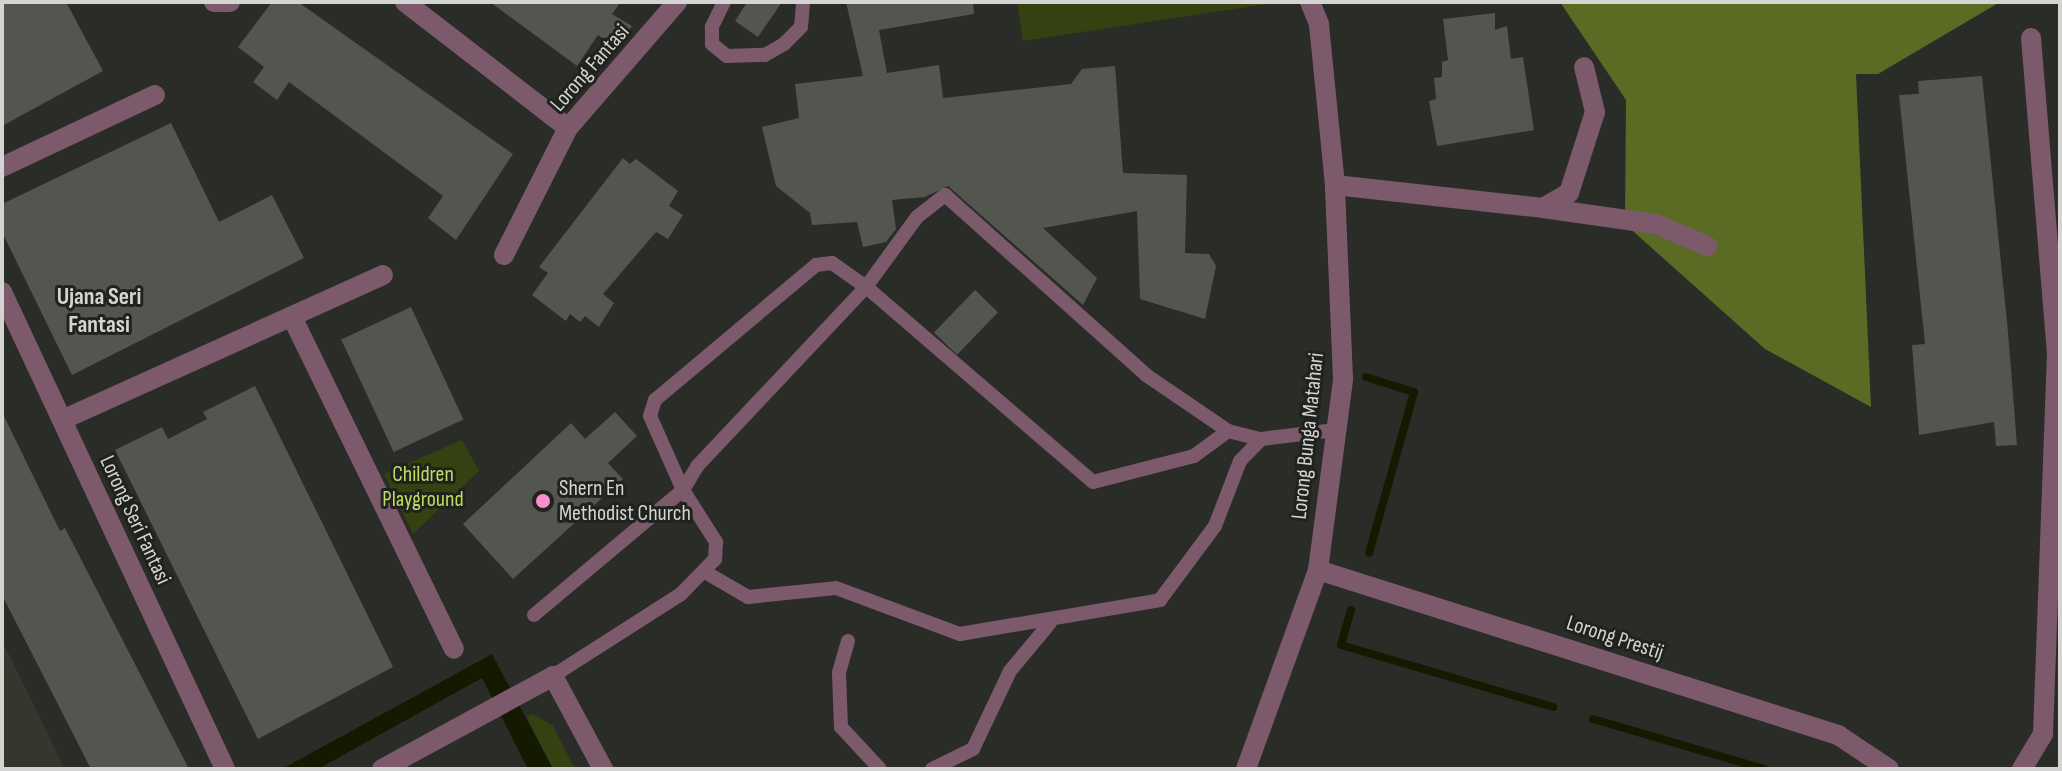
<!DOCTYPE html>
<style>
body{margin:0}
#map{position:relative;width:2062px;height:771px;overflow:hidden;background:#2a2c27;font-family:"Sofia Sans Condensed",sans-serif}
div>[style]{position:absolute}
.built>*{inset:0;background:#34372d}
.green>*{inset:0;background:#364112}
.forest>*{inset:0;background:#5a6b24}
.water>*{inset:0;background:#141a00}
.stream>*{height:8px;margin:-4px;padding:0 4px;transform-origin:4px;border-radius:4px;background:#141a00}
.building>*{inset:0;background:#53554f;transform-origin:0 0}
.service>*{height:14px;margin:-7px;padding:0 7px;transform-origin:7px;border-radius:7px;background:#7d596c}
.minor>*{height:20px;margin:-10px;padding:0 10px;transform-origin:10px;border-radius:10px;background:#7d596c}
.dots>*{width:22px;height:22px;translate:-50% -50%;box-sizing:border-box;border:4px solid #20221d;border-radius:50%}
span{translate:-50% -50%;white-space:nowrap;text-align:center;line-height:1.15;-webkit-text-stroke:6px #20221d;paint-order:stroke}
.street-label{font-size:22px;color:#d4d5d2}
.park-label{font-size:22px;color:#bedc62}
.poi-label{font-size:22px;color:#d4d5d2}
.left{translate:0 -50%;text-align:left}
.neighbourhood-label{font-size:24px;color:#d4d5d2;font-weight:700}
.frame{position:absolute;inset:0;border:4px solid #d4d5d2;pointer-events:none}
</style>
<div id="map">
<div class="built">
<div style="clip-path:polygon(2px 640px,65px 769px,2px 769px)"></div>
</div>
<div class="green">
<div style="clip-path:polygon(1017px 2px,1281px 2px,1023px 41px)"></div>
<div style="clip-path:polygon(462px 440px,479px 471px,413px 534px,384px 474px)"></div>
<div style="clip-path:polygon(533px 714px,553px 726px,575px 769px,553px 769px,527px 717px)"></div>
</div>
<div class="forest">
<div style="clip-path:polygon(1560px 2px,2000px 2px,1878px 74px,1856px 74px,1871px 407px,1765px 349px,1625px 224px,1626px 100px)"></div>
</div>
<div class="water">
<div style="clip-path:polygon(492px 654px,553px 769px,528px 769px,482px 678px,318px 769px,282px 769px)"></div>
</div>
<div class="stream">
<div style="left:1366px;top:377px;width:50px;rotate:17.4deg"></div>
<div style="left:1414px;top:392px;width:167px;rotate:105.6deg"></div>
<div style="left:1351px;top:610px;width:36px;rotate:106deg"></div>
<div style="left:1341px;top:645px;width:221px;rotate:16.3deg"></div>
<div style="left:1593px;top:719px;width:178px;rotate:16.3deg"></div>
</div>
<div class="building">
<div style="clip-path:polygon(2px 2px,66px 2px,103px 71px,2px 126px)"></div>
<div style="clip-path:polygon(272px 2px,298px 2px,513px 154px,456px 240px,428px 218px,443px 196px,289px 82px,277px 100px,253px 82px,264px 67px,238px 47px)"></div>
<div style="clip-path:polygon(490px 2px,621px 2px,612px 14px,632px 26px,617px 48px,598px 35px,577px 66px)"></div>
<div style="clip-path:polygon(747px 2px,782px 2px,758px 37px,735px 21px)"></div>
<div style="clip-path:polygon(846px 2px,973px 2px,974px 14px,879px 30px,887px 73px,939px 65px,943px 98px,1071px 84px,1082px 69px,1115px 66px,1123px 173px,1187px 175px,1185px 253px,1209px 254px,1216px 266px,1205px 319px,1140px 299px,1137px 211px,1043px 228px,1097px 278px,1083px 305px,948px 186px,925px 197px,892px 200px,896px 229px,886px 242px,863px 247px,857px 222px,812px 225px,810px 213px,776px 186px,762px 127px,799px 118px,795px 84px,863px 76px)"></div>
<div style="clip-path:polygon(1495px 13px,1495px 30px,1507px 26px,1511px 59px,1523px 57px,1534px 130px,1437px 146px,1429px 101px,1436px 99px,1434px 78px,1442px 77px,1442px 62px,1448px 60px,1443px 19px)"></div>
<div style="clip-path:polygon(1982px 76px,2008px 332px,2017px 445px,1996px 446px,1994px 422px,1919px 435px,1912px 345px,1925px 344px,1899px 95px,1919px 94px,1918px 81px)"></div>
<div style="clip-path:polygon(171px 123px,219px 222px,272px 195px,304px 258px,72px 375px,2px 232px,2px 204px)"></div>
<div style="clip-path:polygon(623px 158px,630px 164px,636px 159px,678px 191px,669px 206px,683px 215px,668px 239px,656px 232px,603px 294px,614px 303px,599px 327px,585px 316px,580px 322px,570px 314px,566px 321px,532px 295px,548px 273px,539px 267px)"></div>
<div style="left:975px;top:290px;width:32px;height:59px;rotate:44deg"></div>
<div style="left:411px;top:307px;width:124px;height:77px;rotate:65deg"></div>
<div style="clip-path:polygon(255px 386px,393px 667px,258px 739px,115px 450px,162px 427px,168px 439px,207px 419px,203px 412px)"></div>
<div style="clip-path:polygon(2px 412px,60px 531px,65px 528px,189px 769px,91px 769px,2px 595px)"></div>
<div style="clip-path:polygon(615px 412px,637px 436px,608px 463px,623px 479px,513px 579px,463px 524px,571px 423px,585px 439px)"></div>
</div>
<div class="service">
<div style="left:724px;top:2px;width:28px;rotate:116deg"></div>
<div style="left:712px;top:27px;width:17px;rotate:90deg"></div>
<div style="left:712px;top:44px;width:19px;rotate:39deg"></div>
<div style="left:727px;top:56px;width:38px;rotate:-2deg"></div>
<div style="left:765px;top:55px;width:22px;rotate:-30deg"></div>
<div style="left:784px;top:44px;width:24px;rotate:-45deg"></div>
<div style="left:801px;top:27px;width:25px;rotate:-85deg"></div>
<div style="left:832px;top:263px;width:42px;rotate:35.2deg"></div>
<div style="left:866px;top:287px;width:245px;rotate:133.3deg"></div>
<div style="left:698px;top:465px;width:29px;rotate:121deg"></div>
<div style="left:683px;top:490px;width:81px;rotate:-114deg"></div>
<div style="left:650px;top:416px;width:17px;rotate:-73deg"></div>
<div style="left:655px;top:400px;width:210px;rotate:-40deg"></div>
<div style="left:816px;top:265px;width:16px;rotate:-7deg"></div>
<div style="left:1228px;top:431px;width:42px;rotate:143.7deg"></div>
<div style="left:1194px;top:456px;width:104px;rotate:165.6deg"></div>
<div style="left:1093px;top:482px;width:299px;rotate:-139.3deg"></div>
<div style="left:866px;top:287px;width:87px;rotate:-53.9deg"></div>
<div style="left:917px;top:217px;width:36px;rotate:-38deg"></div>
<div style="left:945px;top:195px;width:270px;rotate:41.8deg"></div>
<div style="left:1146px;top:375px;width:99px;rotate:34.3deg"></div>
<div style="left:1228px;top:431px;width:34px;rotate:14deg"></div>
<div style="left:1261px;top:439px;width:75px;rotate:-6.9deg"></div>
<div style="left:705px;top:572px;width:50px;rotate:30.2deg"></div>
<div style="left:748px;top:597px;width:88px;rotate:-5.8deg"></div>
<div style="left:836px;top:588px;width:132px;rotate:20.4deg"></div>
<div style="left:960px;top:634px;width:203px;rotate:-9.6deg"></div>
<div style="left:1160px;top:600px;width:92px;rotate:-53.4deg"></div>
<div style="left:1215px;top:526px;width:70px;rotate:-69deg"></div>
<div style="left:1240px;top:461px;width:30px;rotate:-46deg"></div>
<div style="left:534px;top:615px;width:194px;rotate:-40deg"></div>
<div style="left:683px;top:490px;width:62px;rotate:57.6deg"></div>
<div style="left:716px;top:542px;width:17px;rotate:93deg"></div>
<div style="left:715px;top:559px;width:49px;rotate:134.2deg"></div>
<div style="left:681px;top:594px;width:152px;rotate:147.4deg"></div>
<div style="left:848px;top:641px;width:33px;rotate:106deg"></div>
<div style="left:839px;top:673px;width:54px;rotate:87.9deg"></div>
<div style="left:841px;top:727px;width:57px;rotate:47.1deg"></div>
<div style="left:932px;top:769px;width:46px;rotate:-26deg"></div>
<div style="left:973px;top:749px;width:86px;rotate:-64.6deg"></div>
<div style="left:1010px;top:671px;width:62px;rotate:-50.2deg"></div>
</div>
<div class="minor">
<div style="left:214px;top:2px;width:16px"></div>
<div style="left:405px;top:2px;width:206px;rotate:37.7deg"></div>
<div style="left:2px;top:167px;width:169px;rotate:-25.2deg"></div>
<div style="left:1335px;top:185px;width:209px;rotate:6.3deg"></div>
<div style="left:1543px;top:208px;width:30px;rotate:-30deg"></div>
<div style="left:1569px;top:193px;width:85px;rotate:-72.2deg"></div>
<div style="left:1595px;top:112px;width:46px;rotate:-103.7deg"></div>
<div style="left:1543px;top:208px;width:114px;rotate:8.1deg"></div>
<div style="left:1656px;top:224px;width:56px;rotate:23.3deg"></div>
<div style="left:504px;top:255px;width:142px;rotate:-63.3deg"></div>
<div style="left:568px;top:128px;width:167px;rotate:-49.1deg"></div>
<div style="left:2px;top:292px;width:527px;rotate:64.94deg"></div>
<div style="left:292px;top:317px;width:369px;rotate:64deg"></div>
<div style="left:62px;top:420px;width:352px;rotate:-24.3deg"></div>
<div style="left:1318px;top:570px;width:546px;rotate:17.6deg"></div>
<div style="left:1838px;top:735px;width:61px;rotate:33.7deg"></div>
<div style="left:382px;top:769px;width:195px;rotate:-28.5deg"></div>
<div style="left:553px;top:676px;width:106px;rotate:61.7deg"></div>
<div style="left:1246px;top:769px;width:212px;rotate:-70.1deg"></div>
<div style="left:1318px;top:570px;width:193px;rotate:-82.5deg"></div>
<div style="left:1343px;top:379px;width:194px;rotate:-92.4deg"></div>
<div style="left:1335px;top:185px;width:162px;rotate:-95.7deg"></div>
<div style="left:1319px;top:24px;width:24px;rotate:-112deg"></div>
<div style="left:2022px;top:769px;width:41px;rotate:-59deg"></div>
<div style="left:2043px;top:734px;width:380px;rotate:-87.9deg"></div>
<div style="left:2057px;top:354px;width:317px;rotate:-94.7deg"></div>
</div>
<div class="dots">
<div style="left:543px;top:501px;background:#f98fca"></div>
</div>
<div class="street-label">
<span style="left:590px;top:68px;rotate:-49deg">Lorong Fantasi</span>
<span style="left:1308px;top:436px;rotate:-84deg">Lorong Bunga Matahari</span>
<span style="left:135px;top:520px;rotate:65deg">Lorong Seri Fantasi</span>
<span style="left:1615px;top:638px;rotate:18deg">Lorong Prestij</span>
</div>
<div class="park-label">
<span style="left:423px;top:487px">Children<br>Playground</span>
</div>
<div class="poi-label">
<span class="left" style="left:559px;top:501px">Shern En<br>Methodist Church</span>
</div>
<div class="neighbourhood-label">
<span style="left:99px;top:311px">Ujana Seri<br>Fantasi</span>
</div>
<div class="frame"></div>
</div>
